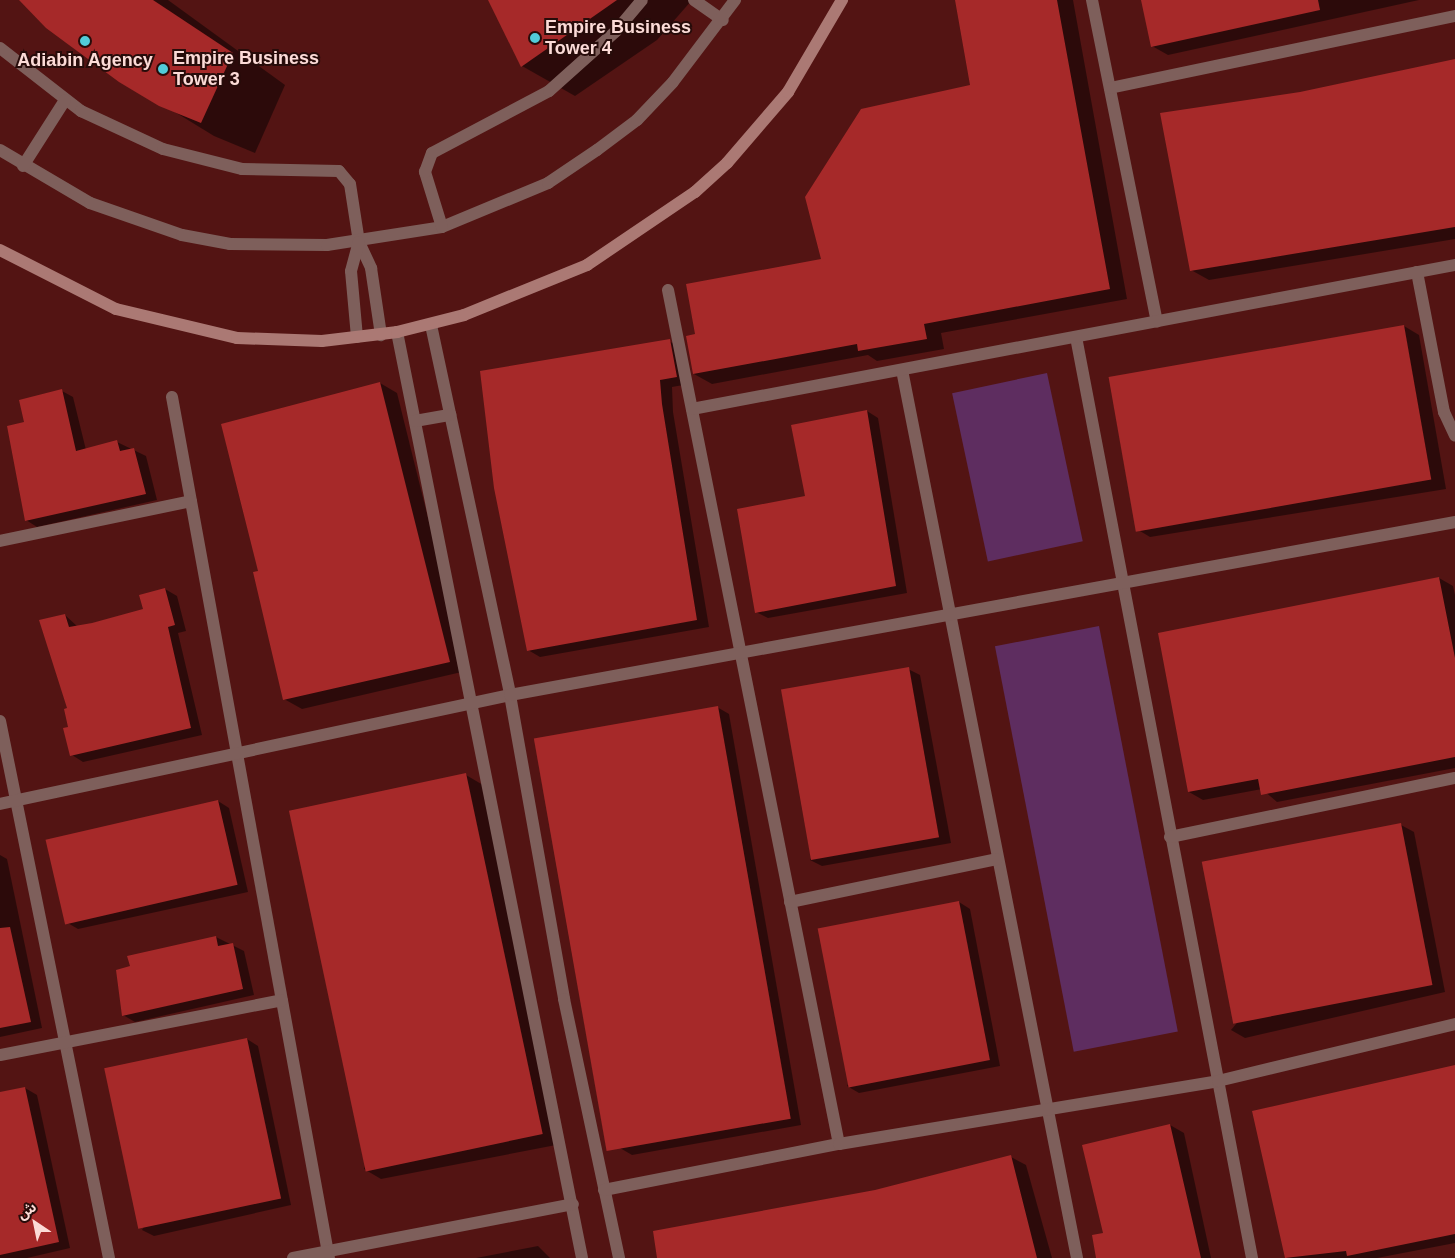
<!DOCTYPE html>
<meta charset="utf-8">
<style>
body{margin:0}
#map{position:relative;width:1455px;height:1258px;overflow:hidden;background:#531413;font-family:Helvetica,"Noto Sans Arabic",sans-serif}
div>[style]{position:absolute}
.green>*{inset:0;background:#5e2d60;transform-origin:0 0}
.shadow>*{inset:0;background:#0007}
.building>*{inset:0;background:#a62929;transform-origin:0 0}
.lane>*{height:12px;margin:-6px;padding:0 6px;transform-origin:6px;border-radius:6px;background:#7e5f5b}
.street>*{height:12px;margin:-6px;padding:0 6px;transform-origin:6px;border-radius:6px;background:#7e5f5b}
.secondary>*{height:12px;margin:-6px;padding:0 6px;transform-origin:6px;border-radius:6px;background:#ab7974}
.dots>*{width:14px;height:14px;translate:-50% -50%;box-sizing:border-box;border:2px solid #270c0a;border-radius:50%}
span{translate:-50% -50%;white-space:nowrap;text-align:center;line-height:1.15;-webkit-text-stroke:4px #270c0a;paint-order:stroke}
.poi-label{font-size:18px;color:#fcdbd7;font-weight:700}
.left{translate:0 -50%;text-align:left}
.north{position:absolute;left:10px;top:1198px;width:50px;height:50px;-webkit-text-stroke:4px #270c0a;paint-order:stroke;rotate:326deg;font-size:14px;font-weight:700;line-height:20px;text-align:center;color:#fcdbd7}
.north::after{content:'';display:block;margin:auto;width:18px;height:22px;background:#fcdbd7;clip-path:polygon(50% 0,100% 100%,50% 72%,0 100%)}
</style>
<div id="map">
<div class="green">
<div style="left:1047px;top:373px;width:172px;height:97px;rotate:78deg"></div>
<div style="left:1099px;top:626px;width:413px;height:106px;rotate:79deg"></div>
</div>
<div class="shadow">
<div style="clip-path:polygon(21px 0,168px 0,285px 85px,255px 153px,214px 136px,82px 55px)"></div>
<div style="clip-path:polygon(499px 0,692px 0,657px 40px,575px 96px,522px 66px)"></div>
<div style="clip-path:polygon(956px 0,1073px 0,1127px 299px,941px 333px,944px 349px,877px 361px,868px 355px,712px 384px,694px 374px,697px 335px,823px 260px,971px 86px)"></div>
<div style="clip-path:polygon(1143px 0,1419px 0,1168px 55px,1152px 46px)"></div>
<div style="clip-path:polygon(1455px 61px,1455px 239px,1209px 280px,1191px 270px,1300px 93px)"></div>
<div style="clip-path:polygon(1404px 326px,1419px 335px,1446px 489px,1150px 537px,1135px 528px)"></div>
<div style="clip-path:polygon(669px 341px,681px 348px,689px 384px,672px 387px,673px 412px,709px 627px,540px 657px,528px 650px)"></div>
<div style="clip-path:polygon(380px 383px,397px 393px,466px 671px,302px 709px,284px 699px,259px 572px)"></div>
<div style="clip-path:polygon(62px 391px,73px 397px,86px 450px,117px 442px,146px 456px,157px 500px,37px 527px,26px 520px,26px 423px)"></div>
<div style="clip-path:polygon(867px 411px,878px 418px,907px 593px,768px 618px,756px 612px,807px 497px)"></div>
<div style="clip-path:polygon(1439px 578px,1453px 586px,1455px 595px,1455px 768px,1277px 802px,1262px 789px,1203px 800px,1189px 792px)"></div>
<div style="clip-path:polygon(165px 589px,177px 596px,186px 631px,178px 633px,202px 735px,83px 762px,72px 755px,65px 615px,78px 627px,145px 610px)"></div>
<div style="clip-path:polygon(908px 669px,920px 675px,951px 843px,822px 866px,810px 860px)"></div>
<div style="clip-path:polygon(717px 707px,729px 714px,801px 1125px,632px 1155px,620px 1148px)"></div>
<div style="clip-path:polygon(466px 775px,483px 785px,556px 1145px,381px 1179px,364px 1169px)"></div>
<div style="clip-path:polygon(218px 801px,229px 808px,248px 892px,78px 929px,66px 922px)"></div>
<div style="clip-path:polygon(1401px 825px,1414px 832px,1445px 992px,1245px 1038px,1231px 1030px)"></div>
<div style="clip-path:polygon(0 855px,7px 859px,42px 1028px,0 1037px)"></div>
<div style="clip-path:polygon(959px 902px,970px 909px,1000px 1066px,859px 1093px,847px 1086px)"></div>
<div style="clip-path:polygon(216px 937px,244px 951px,254px 995px,135px 1022px,123px 1015px)"></div>
<div style="clip-path:polygon(247px 1039px,258px 1046px,291px 1205px,154px 1236px,142px 1230px)"></div>
<div style="clip-path:polygon(1455px 1066px,1455px 1243px,1377px 1258px,1287px 1258px,1254px 1112px)"></div>
<div style="clip-path:polygon(25px 1088px,37px 1095px,70px 1248px,27px 1258px,0 1258px,0 1093px)"></div>
<div style="clip-path:polygon(1170px 1125px,1184px 1133px,1211px 1258px,1097px 1258px,1105px 1234px)"></div>
<div style="clip-path:polygon(1011px 1157px,1026px 1165px,1052px 1258px,659px 1258px,875px 1192px)"></div>
<div style="clip-path:polygon(538px 1246px,550px 1258px,476px 1258px)"></div>
</div>
<div class="building">
<div style="clip-path:polygon(19px 0,153px 0,233px 53px,201px 123px,159px 106px,119px 82px,46px 28px)"></div>
<div style="clip-path:polygon(488px 0,617px 0,521px 67px)"></div>
<div style="clip-path:polygon(955px 0,1057px 0,1110px 289px,924px 324px,927px 339px,858px 351px,857px 344px,693px 374px,686px 336px,695px 334px,686px 284px,821px 259px,805px 197px,861px 109px,970px 85px)"></div>
<div style="clip-path:polygon(1141px 0,1318px 0,1320px 10px,1151px 47px)"></div>
<div style="clip-path:polygon(1455px 59px,1455px 227px,1190px 271px,1160px 113px,1300px 92px)"></div>
<div style="left:1404px;top:325px;width:157px;height:300px;rotate:80deg"></div>
<div style="clip-path:polygon(670px 339px,677px 377px,660px 380px,662px 404px,697px 620px,527px 651px,494px 488px,480px 371px)"></div>
<div style="clip-path:polygon(380px 382px,450px 662px,283px 700px,253px 572px,258px 571px,221px 424px)"></div>
<div style="clip-path:polygon(62px 389px,76px 451px,117px 440px,120px 451px,134px 448px,146px 494px,25px 521px,7px 426px,24px 422px,19px 400px)"></div>
<div style="clip-path:polygon(867px 410px,896px 586px,755px 613px,737px 509px,805px 496px,791px 425px)"></div>
<div style="clip-path:polygon(1439px 577px,1455px 658px,1455px 757px,1261px 795px,1258px 779px,1188px 792px,1158px 633px)"></div>
<div style="clip-path:polygon(165px 588px,175px 625px,168px 627px,191px 728px,70px 756px,63px 728px,68px 727px,64px 709px,67px 708px,39px 620px,65px 614px,69px 627px,92px 623px,143px 609px,139px 595px)"></div>
<div style="left:909px;top:667px;width:173px;height:130px;rotate:80deg"></div>
<div style="left:718px;top:706px;width:419px;height:187px;rotate:80deg"></div>
<div style="left:466px;top:773px;width:369px;height:181px;rotate:78deg"></div>
<div style="left:218px;top:800px;width:87px;height:177px;rotate:77deg"></div>
<div style="left:1401px;top:823px;width:165px;height:203px;rotate:79deg"></div>
<div style="left:959px;top:901px;width:162px;height:144px;rotate:79deg"></div>
<div style="clip-path:polygon(10px 927px,31px 1022px,0 1028px,0 928px)"></div>
<div style="clip-path:polygon(216px 936px,218px 946px,233px 943px,243px 989px,122px 1016px,116px 970px,130px 966px,127px 956px)"></div>
<div style="left:247px;top:1038px;width:164px;height:146px;rotate:78deg"></div>
<div style="clip-path:polygon(1455px 1065px,1455px 1234px,1347px 1256px,1346px 1251px,1285px 1258px,1252px 1111px)"></div>
<div style="clip-path:polygon(25px 1087px,59px 1242px,0 1255px,0 1092px)"></div>
<div style="clip-path:polygon(1170px 1124px,1201px 1258px,1096px 1258px,1092px 1235px,1103px 1233px,1082px 1145px)"></div>
<div style="clip-path:polygon(1011px 1155px,1037px 1258px,657px 1258px,653px 1231px,875px 1190px)"></div>
</div>
<div class="lane">
<div style="left:694px;top:0;width:35px;rotate:35deg"></div>
<div style="left:0;top:48px;width:103px;rotate:37.9deg"></div>
<div style="left:81px;top:111px;width:90px;rotate:24.9deg"></div>
<div style="left:163px;top:149px;width:81px;rotate:14.2deg"></div>
<div style="left:242px;top:169px;width:97px;rotate:1.2deg"></div>
<div style="left:339px;top:171px;width:17px;rotate:50deg"></div>
<div style="left:350px;top:184px;width:59px;rotate:81.2deg"></div>
<div style="left:359px;top:242px;width:29px;rotate:65deg"></div>
<div style="left:371px;top:268px;width:68px;rotate:81.5deg"></div>
<div style="left:0;top:150px;width:104px;rotate:30.5deg"></div>
<div style="left:90px;top:203px;width:97px;rotate:19.2deg"></div>
<div style="left:182px;top:235px;width:49px;rotate:10.6deg"></div>
<div style="left:230px;top:244px;width:97px;rotate:0.6deg"></div>
<div style="left:327px;top:245px;width:116px;rotate:-8.9deg"></div>
<div style="left:442px;top:227px;width:115px;rotate:-22.5deg"></div>
<div style="left:548px;top:183px;width:59px;rotate:-34deg"></div>
<div style="left:597px;top:150px;width:50px;rotate:-36.9deg"></div>
<div style="left:637px;top:120px;width:52px;rotate:-46.5deg"></div>
<div style="left:673px;top:82px;width:103px;rotate:-52.9deg"></div>
<div style="left:23px;top:166px;width:78px;rotate:-57.5deg"></div>
<div style="left:442px;top:227px;width:58px;rotate:-107.2deg"></div>
<div style="left:425px;top:172px;width:20px;rotate:-70deg"></div>
<div style="left:432px;top:153px;width:132px;rotate:-27.9deg"></div>
<div style="left:549px;top:91px;width:90px;rotate:-41.8deg"></div>
<div style="left:616px;top:31px;width:40px;rotate:-50deg"></div>
<div style="left:357px;top:337px;width:66px;rotate:-95.2deg"></div>
<div style="left:351px;top:271px;width:30px;rotate:-75deg"></div>
</div>
<div class="street">
<div style="left:1092px;top:0;width:328px;rotate:78.6deg"></div>
<div style="left:1110px;top:88px;width:352px;rotate:-11.8deg"></div>
<div style="left:1417px;top:272px;width:143px;rotate:79.1deg"></div>
<div style="left:1444px;top:412px;width:26px;rotate:65deg"></div>
<div style="left:668px;top:290px;width:871px;rotate:78.68deg"></div>
<div style="left:431px;top:325px;width:378px;rotate:77.9deg"></div>
<div style="left:510px;top:695px;width:309px;rotate:79.9deg"></div>
<div style="left:564px;top:999px;width:265px;rotate:78deg"></div>
<div style="left:397px;top:332px;width:944px;rotate:78.7deg"></div>
<div style="left:1076px;top:337px;width:938px;rotate:79.18deg"></div>
<div style="left:902px;top:370px;width:905px;rotate:78.85deg"></div>
<div style="left:172px;top:397px;width:875px;rotate:79.67deg"></div>
<div style="left:692px;top:409px;width:776px;rotate:-10.69deg"></div>
<div style="left:415px;top:421px;width:36px;rotate:-10deg"></div>
<div style="left:0;top:541px;width:195px;rotate:-11.8deg"></div>
<div style="left:0;top:721px;width:548px;rotate:78.53deg"></div>
<div style="left:0;top:804px;width:522px;rotate:-12.06deg"></div>
<div style="left:510px;top:695px;width:961px;rotate:-10.37deg"></div>
<div style="left:1170px;top:837px;width:291px;rotate:-11.7deg"></div>
<div style="left:790px;top:902px;width:211px;rotate:-11.7deg"></div>
<div style="left:0;top:1055px;width:287px;rotate:-11deg"></div>
<div style="left:604px;top:1190px;width:239px;rotate:-11.1deg"></div>
<div style="left:839px;top:1144px;width:384px;rotate:-9.4deg"></div>
<div style="left:1218px;top:1081px;width:244px;rotate:-13.5deg"></div>
<div style="left:293px;top:1258px;width:285px;rotate:-10.9deg"></div>
</div>
<div class="secondary">
<div style="left:0;top:250px;width:130px;rotate:27deg"></div>
<div style="left:116px;top:309px;width:124px;rotate:13.5deg"></div>
<div style="left:237px;top:338px;width:85px;rotate:2deg"></div>
<div style="left:322px;top:341px;width:76px;rotate:-6.8deg"></div>
<div style="left:397px;top:332px;width:69px;rotate:-14.2deg"></div>
<div style="left:464px;top:315px;width:133px;rotate:-22.1deg"></div>
<div style="left:587px;top:265px;width:130px;rotate:-34.1deg"></div>
<div style="left:695px;top:192px;width:43px;rotate:-42.2deg"></div>
<div style="left:727px;top:163px;width:94px;rotate:-49.3deg"></div>
<div style="left:788px;top:92px;width:107px;rotate:-59.6deg"></div>
</div>
<div class="dots">
<div style="left:535px;top:38px;background:#52cbd9"></div>
<div style="left:85px;top:41px;background:#52cbd9"></div>
<div style="left:163px;top:69px;background:#52cbd9"></div>
</div>
<div class="poi-label">
<span class="left" style="left:545px;top:38px">Empire Business<br>Tower 4</span>
<span class="left" style="left:173px;top:69px">Empire Business<br>Tower 3</span>
<span style="left:85px;top:60px">Adiabin Agency</span>
</div>
<div class="north">ش</div>
</div>
